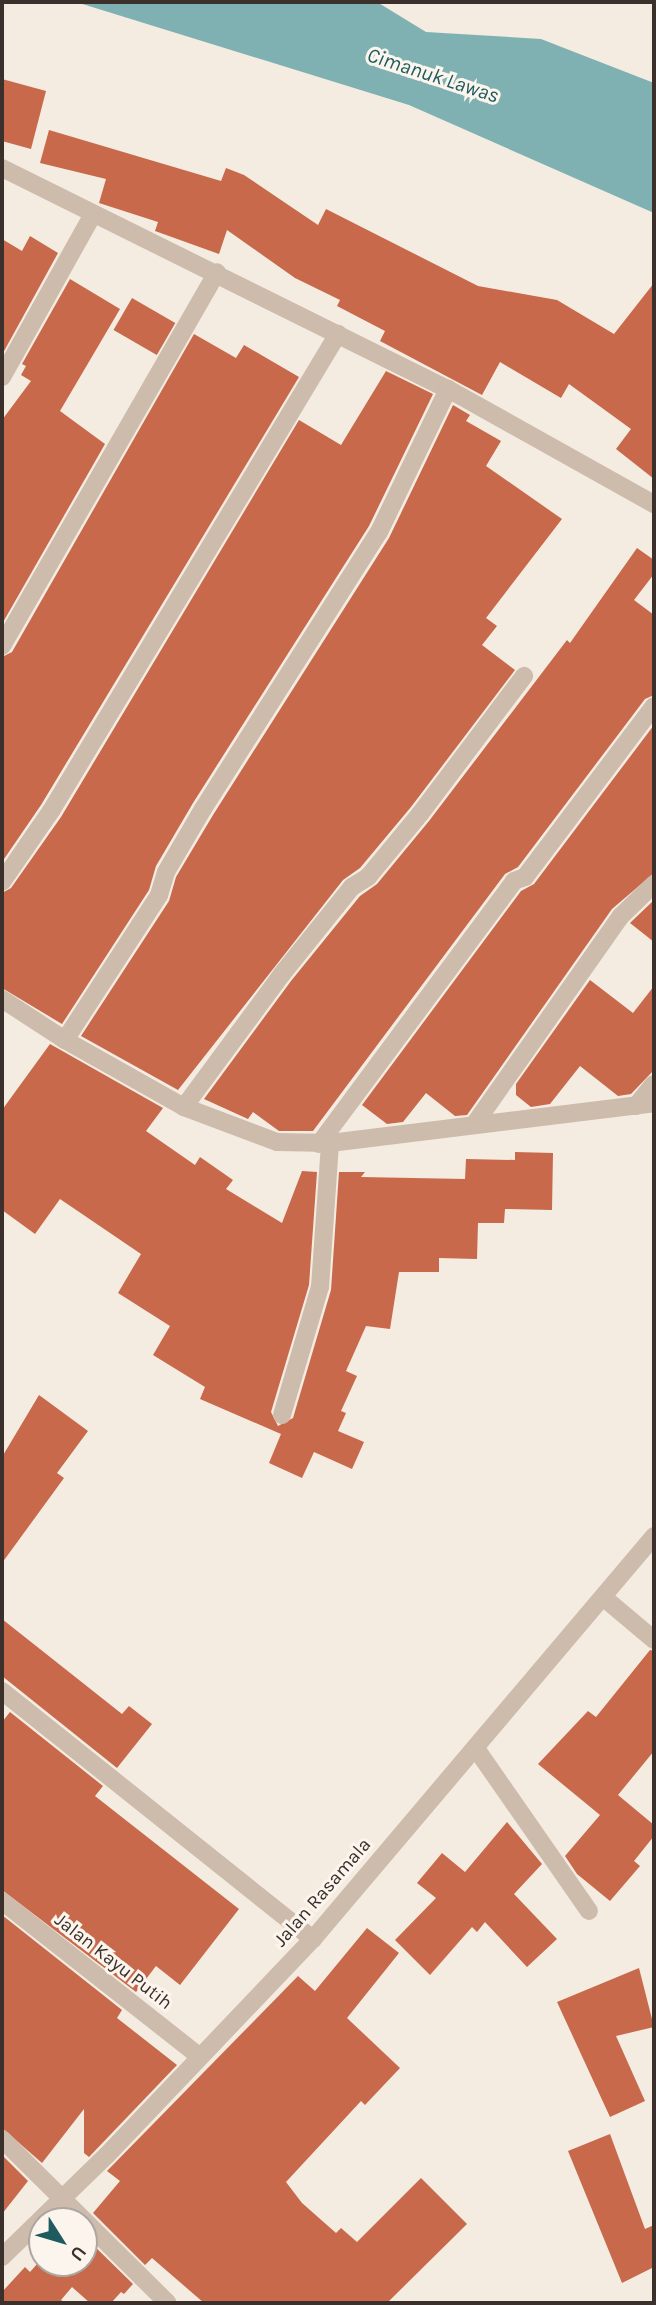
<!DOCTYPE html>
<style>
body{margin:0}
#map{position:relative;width:656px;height:2305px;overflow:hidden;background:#f4ebe1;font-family:Karla,sans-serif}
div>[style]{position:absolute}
.water>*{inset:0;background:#7fb0b2}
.building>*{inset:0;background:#c8694b;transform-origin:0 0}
.minor>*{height:18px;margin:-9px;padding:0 9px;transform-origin:9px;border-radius:9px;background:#cdbbac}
span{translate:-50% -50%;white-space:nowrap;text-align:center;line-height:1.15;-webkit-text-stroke:6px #fbf5ee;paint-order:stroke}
.street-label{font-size:19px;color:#3b302b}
.water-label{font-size:21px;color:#1f5a5e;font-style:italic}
.frame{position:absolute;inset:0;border:4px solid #3b302b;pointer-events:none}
.north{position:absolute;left:28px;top:2207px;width:70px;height:70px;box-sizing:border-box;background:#fbf5ee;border:2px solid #aea6a0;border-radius:50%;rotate:127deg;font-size:19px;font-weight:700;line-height:28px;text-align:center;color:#3b302b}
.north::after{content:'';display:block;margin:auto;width:24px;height:32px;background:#1f5a5e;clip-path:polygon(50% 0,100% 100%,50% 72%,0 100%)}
</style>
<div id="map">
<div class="water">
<div style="clip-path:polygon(76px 2px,377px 2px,426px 32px,541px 39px,654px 83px,654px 213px,409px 105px)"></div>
</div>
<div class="building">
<div style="clip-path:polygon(2px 79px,46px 91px,31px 149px,2px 141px)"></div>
<div style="clip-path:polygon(49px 130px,221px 181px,226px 168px,244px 175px,318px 225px,326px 209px,478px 286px,557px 300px,614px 334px,654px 283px,654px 479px,616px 449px,631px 429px,569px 384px,561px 398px,500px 362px,482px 395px,380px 341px,385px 331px,337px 306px,340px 300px,295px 278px,227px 230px,219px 254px,155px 231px,158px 222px,99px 203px,106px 179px,40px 163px)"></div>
<div style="clip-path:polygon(30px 236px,58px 253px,3px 353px,2px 239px,22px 251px)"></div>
<div style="clip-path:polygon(70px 279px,120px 309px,60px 411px,105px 444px,2px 624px,2px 420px,31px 381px,21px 375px,26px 366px,22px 364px)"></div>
<div style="left:132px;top:298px;width:50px;height:37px;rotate:30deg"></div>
<div style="clip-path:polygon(194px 334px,236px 358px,244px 345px,299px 377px,41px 805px,2px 862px,2px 657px,12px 652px)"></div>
<div style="clip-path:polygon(386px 371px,433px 394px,369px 526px,193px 803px,156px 866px,149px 890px,62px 1024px,2px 988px,2px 893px,11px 888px,61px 817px,299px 420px,341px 445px)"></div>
<div style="clip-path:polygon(453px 405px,470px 415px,466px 421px,501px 441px,486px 466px,562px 519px,486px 618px,497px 626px,482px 645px,515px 670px,411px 807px,360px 868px,343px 880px,178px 1090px,81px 1036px,169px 901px,176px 877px,213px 815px,389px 538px)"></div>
<div style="clip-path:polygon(637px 548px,654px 560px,654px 574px,634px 600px,654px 615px,654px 695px,645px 699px,518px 867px,505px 874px,313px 1131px,279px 1131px,253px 1112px,248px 1119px,204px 1099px,291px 981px,360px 896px,377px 884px,429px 821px,567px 640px,570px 643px)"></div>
<div style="clip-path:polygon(654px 725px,654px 873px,612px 909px,467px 1115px,455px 1116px,426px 1093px,403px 1122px,387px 1124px,362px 1105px,521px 891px,534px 884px)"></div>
<div style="clip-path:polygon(654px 900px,654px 942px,630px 923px)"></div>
<div style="clip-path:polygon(590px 980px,633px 1013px,654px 986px,654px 1070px,631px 1094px,618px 1096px,580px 1066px,550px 1104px,531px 1107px,516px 1095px,516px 1084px)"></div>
<div style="clip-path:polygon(50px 1044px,163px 1108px,146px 1131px,195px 1165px,200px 1157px,233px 1180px,226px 1189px,282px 1223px,302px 1171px,317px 1172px,309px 1285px,271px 1412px,278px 1426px,293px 1418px,331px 1290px,339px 1172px,365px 1172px,361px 1177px,465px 1179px,466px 1159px,515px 1160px,515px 1152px,553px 1153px,552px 1210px,505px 1209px,504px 1223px,478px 1223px,477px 1259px,439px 1258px,439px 1272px,399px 1272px,390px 1329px,366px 1326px,346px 1371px,357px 1376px,341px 1411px,346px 1413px,338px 1431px,364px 1442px,352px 1469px,314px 1452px,302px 1478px,269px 1463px,281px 1434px,200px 1399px,205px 1387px,153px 1355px,170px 1326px,118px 1293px,141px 1254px,60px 1199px,35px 1234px,2px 1210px,2px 1110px)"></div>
<div style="clip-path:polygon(39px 1395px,88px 1431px,57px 1473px,64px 1478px,2px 1563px,2px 1457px)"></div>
<div style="clip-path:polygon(2px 1619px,122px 1714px,129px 1706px,152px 1724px,117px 1768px,2px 1676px)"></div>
<div style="clip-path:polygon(650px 1650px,654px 1651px,654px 1751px,618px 1795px,654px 1825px,654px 1836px,634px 1861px,640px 1866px,610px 1901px,577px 1874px,565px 1856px,600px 1815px,538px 1764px,588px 1711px,596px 1717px)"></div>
<div style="clip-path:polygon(10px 1712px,103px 1786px,95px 1796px,239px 1909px,180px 1985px,156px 1966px,136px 1992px,2px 1890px,2px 1722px)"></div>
<div style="clip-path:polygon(507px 1822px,542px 1864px,514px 1894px,557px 1939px,527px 1967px,485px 1922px,477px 1932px,472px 1927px,430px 1975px,395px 1940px,436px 1898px,417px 1883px,442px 1853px,465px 1872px)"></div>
<div style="clip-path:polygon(2px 1915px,122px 2010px,117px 2018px,177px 2065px,89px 2157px,84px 2153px,84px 2109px,42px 2163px,2px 2128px)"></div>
<div style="clip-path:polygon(367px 1928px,399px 1953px,347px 2018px,400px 2068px,365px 2105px,361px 2101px,286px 2182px,302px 2203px,336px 2233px,341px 2228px,357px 2242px,421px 2178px,467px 2224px,387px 2303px,204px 2303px,152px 2258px,145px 2265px,93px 2213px,120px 2181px,107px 2171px,298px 1976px,315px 1991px)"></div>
<div style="clip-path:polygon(639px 1968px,654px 2027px,616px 2036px,645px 2101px,610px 2117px,557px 2002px)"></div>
<div style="clip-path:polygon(610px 2134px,645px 2229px,654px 2225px,654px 2267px,622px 2283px,568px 2151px)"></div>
<div style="clip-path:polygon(2px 2155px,28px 2181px,2px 2214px)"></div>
<div style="clip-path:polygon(84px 2236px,133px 2284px,124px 2294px,121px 2292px,111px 2303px,90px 2303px,72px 2287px,61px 2300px,65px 2303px,2px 2303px,2px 2292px,25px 2267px,30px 2272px,38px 2263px,84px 2263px)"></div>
</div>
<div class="minor">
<div style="left:2px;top:168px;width:498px;rotate:26.4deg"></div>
<div style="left:448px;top:389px;width:236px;rotate:29.2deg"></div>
<div style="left:2px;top:377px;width:187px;rotate:-60.8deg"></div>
<div style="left:2px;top:646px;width:431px;rotate:-60.1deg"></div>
<div style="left:2px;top:882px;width:86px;rotate:-55.4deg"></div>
<div style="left:51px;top:811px;width:557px;rotate:-58.97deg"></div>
<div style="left:2px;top:999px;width:75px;rotate:33.1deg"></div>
<div style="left:65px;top:1040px;width:137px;rotate:29.4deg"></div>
<div style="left:184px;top:1107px;width:99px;rotate:20.6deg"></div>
<div style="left:277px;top:1142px;width:53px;rotate:1.1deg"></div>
<div style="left:330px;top:1143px;width:326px;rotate:-7deg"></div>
<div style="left:65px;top:1040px;width:173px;rotate:-57deg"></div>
<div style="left:159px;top:895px;width:24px;rotate:-73deg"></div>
<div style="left:166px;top:872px;width:73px;rotate:-59.6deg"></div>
<div style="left:203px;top:809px;width:328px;rotate:-57.6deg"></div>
<div style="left:379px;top:532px;width:159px;rotate:-64.2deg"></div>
<div style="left:636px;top:1106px;width:28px;rotate:-51deg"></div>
<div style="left:184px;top:1107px;width:165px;rotate:-53.6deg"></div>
<div style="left:282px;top:974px;width:112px;rotate:-51.2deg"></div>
<div style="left:352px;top:887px;width:19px;rotate:-32deg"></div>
<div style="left:368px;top:877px;width:82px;rotate:-50.5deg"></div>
<div style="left:420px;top:814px;width:173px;rotate:-53deg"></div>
<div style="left:476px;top:1122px;width:252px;rotate:-54.9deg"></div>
<div style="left:621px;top:916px;width:46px;rotate:-44.1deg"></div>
<div style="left:319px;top:1144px;width:327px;rotate:-53.4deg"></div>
<div style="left:514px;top:881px;width:12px;rotate:-20deg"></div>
<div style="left:525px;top:877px;width:214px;rotate:-53deg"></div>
<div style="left:282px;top:1415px;width:134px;rotate:-73.5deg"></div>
<div style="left:320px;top:1287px;width:144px;rotate:-86deg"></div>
<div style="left:603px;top:1597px;width:67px;rotate:40.1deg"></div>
<div style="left:2px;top:1691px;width:398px;rotate:38.6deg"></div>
<div style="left:477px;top:1750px;width:196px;rotate:55.2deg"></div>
<div style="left:2px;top:1901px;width:251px;rotate:38.2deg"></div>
<div style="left:2px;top:2139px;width:233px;rotate:44.7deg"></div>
<div style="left:2px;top:2257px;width:146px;rotate:-44.2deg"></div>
<div style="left:107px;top:2155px;width:298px;rotate:-46.4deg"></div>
<div style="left:313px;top:1939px;width:528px;rotate:-49.76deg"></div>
</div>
<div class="street-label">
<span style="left:323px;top:1893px;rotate:-49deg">Jalan Rasamala</span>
<span style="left:113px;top:1962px;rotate:38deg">Jalan Kayu Putih</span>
</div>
<div class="water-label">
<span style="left:433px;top:75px;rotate:18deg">Cimanuk Lawas</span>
</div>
<div class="frame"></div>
<div class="north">U</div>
</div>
